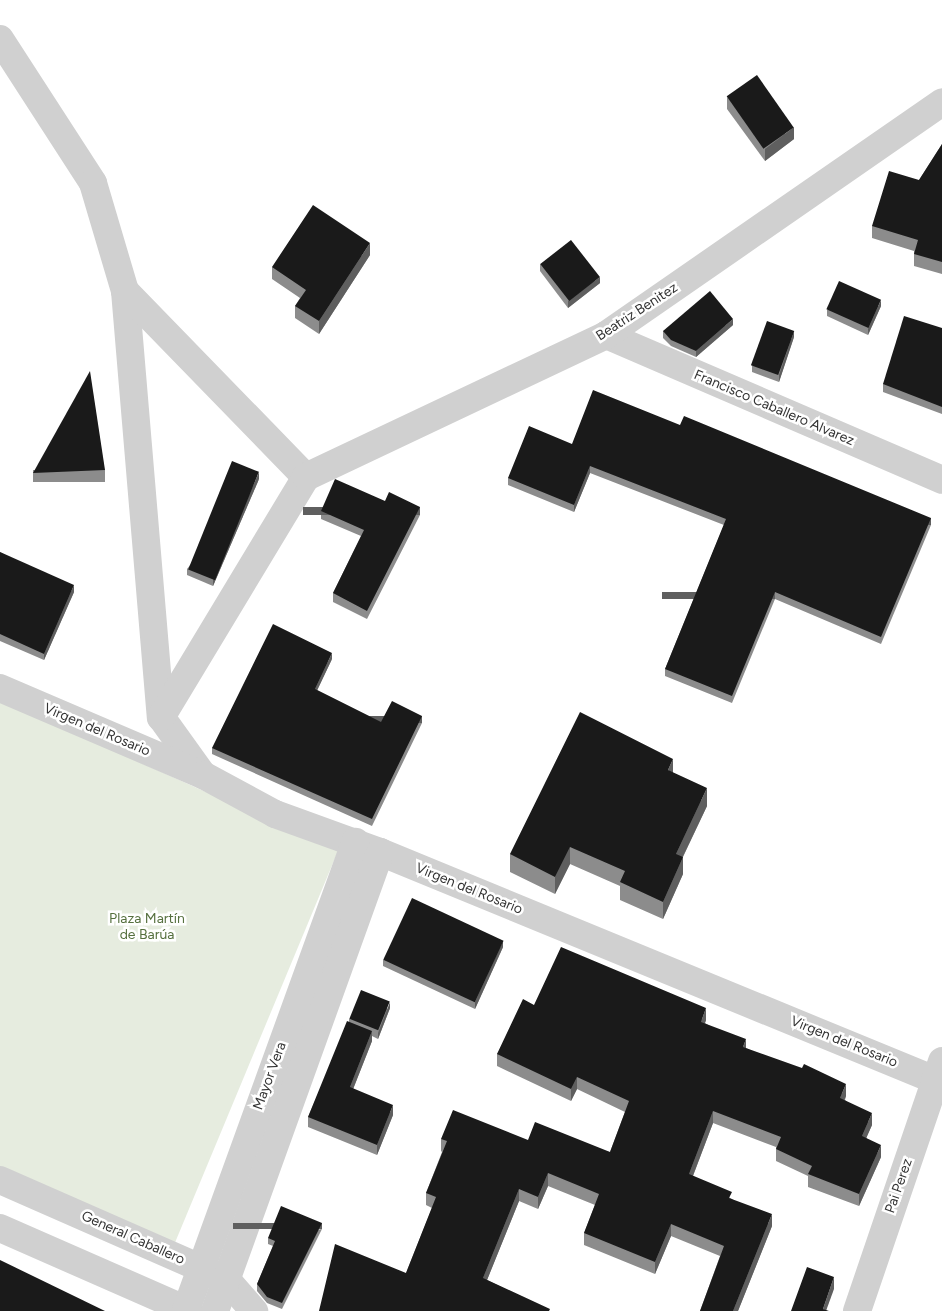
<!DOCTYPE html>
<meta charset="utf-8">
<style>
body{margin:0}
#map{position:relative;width:942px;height:1311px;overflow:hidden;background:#fff;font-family:Figtree,sans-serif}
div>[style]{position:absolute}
.green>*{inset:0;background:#e6ecdf}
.minor>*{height:28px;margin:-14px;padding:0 14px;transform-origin:14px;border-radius:14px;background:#d0d0d0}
.wall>*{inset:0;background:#8c8c8c;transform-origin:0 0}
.shaded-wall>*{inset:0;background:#5f5f5f;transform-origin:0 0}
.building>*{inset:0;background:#1a1a1a;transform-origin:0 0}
span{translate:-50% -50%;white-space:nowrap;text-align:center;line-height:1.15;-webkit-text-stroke:5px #fff;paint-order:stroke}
.street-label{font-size:14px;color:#333}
.park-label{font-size:14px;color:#56703f}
</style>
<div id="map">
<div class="green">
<div style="clip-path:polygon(0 700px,338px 851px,174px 1245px,0 1173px)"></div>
</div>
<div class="minor">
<div style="left:0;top:39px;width:171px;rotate:57.1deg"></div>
<div style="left:93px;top:183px;width:113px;rotate:73.5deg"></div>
<div style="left:125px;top:291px;width:428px;rotate:85.2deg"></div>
<div style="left:161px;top:717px;width:70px;rotate:54.3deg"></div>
<div style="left:125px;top:291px;width:260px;rotate:45.8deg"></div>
<div style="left:306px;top:477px;width:280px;rotate:121.1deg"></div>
<div style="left:606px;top:335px;width:366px;rotate:23.3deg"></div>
<div style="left:306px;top:477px;width:332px;rotate:-25.3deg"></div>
<div style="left:606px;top:335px;width:409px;rotate:-34.7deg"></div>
<div style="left:0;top:688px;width:221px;rotate:23.2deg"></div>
<div style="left:203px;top:775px;width:82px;rotate:28.4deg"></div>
<div style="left:275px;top:814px;width:112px;rotate:19.9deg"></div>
<div style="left:380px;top:852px;width:608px;rotate:22.34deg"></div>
<div style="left:0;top:1180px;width:247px;rotate:23.7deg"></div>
<div style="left:226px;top:1279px;width:43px;rotate:48.8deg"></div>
<div style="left:0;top:1228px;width:206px;rotate:23.7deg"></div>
<div style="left:186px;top:1310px;width:498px;rotate:-70.1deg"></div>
<div style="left:215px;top:1311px;width:488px;rotate:-70.2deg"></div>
<div style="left:857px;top:1311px;width:264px;rotate:-71.2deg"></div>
</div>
<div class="wall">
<div style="clip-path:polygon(727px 97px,794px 139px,765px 161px,727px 109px)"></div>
<div style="clip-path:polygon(942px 144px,942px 274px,914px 266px,914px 251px,872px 238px,872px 226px,919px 180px)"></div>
<div style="clip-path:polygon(370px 255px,319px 334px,295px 318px,295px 306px,300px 298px,272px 279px,272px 267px)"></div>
<div style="clip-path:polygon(540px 264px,600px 283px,568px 308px,540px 271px)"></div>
<div style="clip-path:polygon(881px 306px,868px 335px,827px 316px,827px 310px)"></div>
<div style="clip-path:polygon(733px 325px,696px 357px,671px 346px,663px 338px,663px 331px)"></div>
<div style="clip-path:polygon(942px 328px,942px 414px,883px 392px,883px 384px)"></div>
<div style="clip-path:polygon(794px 337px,779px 382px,752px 372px,752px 366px)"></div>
<div style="clip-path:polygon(680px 425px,931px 525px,881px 644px,775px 599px,732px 703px,665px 676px,665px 669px,724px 525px,590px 473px,574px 512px,508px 485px,508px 478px,572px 444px)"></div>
<div style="left:105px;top:470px;width:12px;height:72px;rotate:90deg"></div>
<div style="clip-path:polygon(259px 479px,213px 586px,187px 575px,187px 569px)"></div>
<div style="clip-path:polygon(385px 501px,420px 515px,367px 619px,333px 602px,333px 593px,361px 536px,321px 519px,321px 511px)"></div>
<div style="clip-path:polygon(0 552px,74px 592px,44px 660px,0 641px)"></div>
<div style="clip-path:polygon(332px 659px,317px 690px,381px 722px,422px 723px,372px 826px,212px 754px,212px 748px)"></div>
<div style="clip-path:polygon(673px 773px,707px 806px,683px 857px,683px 874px,663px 919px,620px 900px,620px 886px,570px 864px,555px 894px,510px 872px,510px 854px)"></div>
<div style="clip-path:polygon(503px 947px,475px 1009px,383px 966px,383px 960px)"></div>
<div style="clip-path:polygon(534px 1005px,706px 1020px,705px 1023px,746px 1048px,846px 1096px,845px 1100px,872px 1125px,866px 1138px,881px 1157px,859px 1206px,808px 1187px,808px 1176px,776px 1161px,776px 1147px,713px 1123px,693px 1176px,732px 1199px,772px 1226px,738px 1311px,700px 1311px,720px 1256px,671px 1236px,655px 1274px,584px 1245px,584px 1233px,595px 1205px,548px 1186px,538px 1209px,519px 1201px,487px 1280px,550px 1311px,406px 1273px,432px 1208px,426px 1205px,426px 1193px,442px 1152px,441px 1151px,441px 1139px,528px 1140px,610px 1152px,625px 1112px,577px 1089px,571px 1101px,497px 1066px,497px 1054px)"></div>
<div style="clip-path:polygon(390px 1008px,378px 1039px,372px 1036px,372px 1041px,353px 1089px,393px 1115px,377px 1155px,308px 1127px,308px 1117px,349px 1022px,349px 1019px)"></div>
<div style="clip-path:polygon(322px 1229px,282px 1309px,267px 1303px,257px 1291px,257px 1284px,273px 1246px,268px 1244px,268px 1238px)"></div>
</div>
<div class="shaded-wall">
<div style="clip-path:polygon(794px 127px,794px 139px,765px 161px,765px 149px)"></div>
<div style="clip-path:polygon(370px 243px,370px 255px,319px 334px,319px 321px)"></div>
<div style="clip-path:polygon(600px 277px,600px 283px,568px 308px,568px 301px)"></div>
<div style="clip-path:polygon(881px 300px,881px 306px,868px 335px,868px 329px)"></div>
<div style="clip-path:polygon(733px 319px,733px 325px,696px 357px,696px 351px)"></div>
<div style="clip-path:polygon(794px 331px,794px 337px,779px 382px,779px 375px)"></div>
<div style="clip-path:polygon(590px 466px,590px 473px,574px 512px,574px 505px)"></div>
<div style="clip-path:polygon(259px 472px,259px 479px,213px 586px,213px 580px)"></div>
<div style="left:420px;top:507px;width:8px;height:117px;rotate:90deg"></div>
<div style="left:931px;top:518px;width:7px;height:129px;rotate:90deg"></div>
<div style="clip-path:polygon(74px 585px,74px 592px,44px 660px,44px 654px)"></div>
<div style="left:775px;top:592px;width:7px;height:113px;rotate:90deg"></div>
<div style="clip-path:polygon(332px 653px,332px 659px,315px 695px,315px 689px)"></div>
<div style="left:422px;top:716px;width:7px;height:114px;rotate:90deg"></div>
<div style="clip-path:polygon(673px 759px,673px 776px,668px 770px)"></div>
<div style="clip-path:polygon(707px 788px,707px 806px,676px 871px,676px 854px)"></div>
<div style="clip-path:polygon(570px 847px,570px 864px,555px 894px,555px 877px)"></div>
<div style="clip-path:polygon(683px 857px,683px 874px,663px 919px,663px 902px)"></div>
<div style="clip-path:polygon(503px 941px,503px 947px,475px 1009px,475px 1002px)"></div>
<div style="clip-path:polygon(390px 1002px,390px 1008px,378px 1039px,378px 1033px)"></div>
<div style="clip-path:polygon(706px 1008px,706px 1020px,701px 1034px,701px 1022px)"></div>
<div style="clip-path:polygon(372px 1031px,372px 1041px,350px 1097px,350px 1087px)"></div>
<div style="clip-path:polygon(746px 1039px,746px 1051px,743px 1047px)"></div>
<div style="clip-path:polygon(577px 1077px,577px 1089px,571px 1101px,571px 1089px)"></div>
<div style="clip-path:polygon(846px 1084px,846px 1096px,840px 1110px,840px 1098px)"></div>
<div style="clip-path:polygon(393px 1105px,393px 1115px,377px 1155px,377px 1145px)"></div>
<div style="clip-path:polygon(713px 1111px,713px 1123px,689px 1186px,689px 1174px)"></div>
<div style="clip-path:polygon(872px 1113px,872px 1125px,862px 1148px,862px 1136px)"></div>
<div style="clip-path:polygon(881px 1145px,881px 1157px,859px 1206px,859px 1194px)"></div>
<div style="clip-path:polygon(548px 1173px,548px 1186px,538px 1209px,538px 1197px)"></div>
<div style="clip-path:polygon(519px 1189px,519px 1201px,483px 1290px,483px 1278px)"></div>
<div style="clip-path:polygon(772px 1214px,772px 1226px,738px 1311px,733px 1311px)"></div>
<div style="left:322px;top:1223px;width:6px;height:89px;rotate:90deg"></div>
<div style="clip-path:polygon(671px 1224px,671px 1236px,655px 1274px,655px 1262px)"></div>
<div style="clip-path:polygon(834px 1277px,834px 1289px,826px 1311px,823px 1309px)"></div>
</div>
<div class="building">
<div style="left:757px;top:75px;width:64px;height:37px;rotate:55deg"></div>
<div style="clip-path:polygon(942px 144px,942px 262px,914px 254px,918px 240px,872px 226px,889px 171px,919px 180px)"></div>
<div style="clip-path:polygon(313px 205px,370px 243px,319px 321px,295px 306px,306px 290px,272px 267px)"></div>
<div style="left:571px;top:240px;width:47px;height:39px;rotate:52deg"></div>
<div style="left:839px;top:281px;width:46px;height:31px;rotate:24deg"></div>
<div style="clip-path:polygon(710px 291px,733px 319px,696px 351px,671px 340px,663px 331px)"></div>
<div style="clip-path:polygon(904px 316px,942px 328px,942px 407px,883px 384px)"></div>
<div style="left:767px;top:321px;width:29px;height:47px;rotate:20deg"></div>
<div style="clip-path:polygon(90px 371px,105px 470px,33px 473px)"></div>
<div style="clip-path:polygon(593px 390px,680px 425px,684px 416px,931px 518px,881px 637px,775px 592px,732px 696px,665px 669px,726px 519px,590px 466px,574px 505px,508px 478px,529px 426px,572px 444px)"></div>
<div style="left:232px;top:461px;width:29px;height:117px;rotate:22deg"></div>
<div style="clip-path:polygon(335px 479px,385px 501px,389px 492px,420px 507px,367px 611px,333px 593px,364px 530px,321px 511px)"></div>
<div style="clip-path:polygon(0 552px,74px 585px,44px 654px,0 634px)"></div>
<div style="clip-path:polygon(273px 624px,332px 653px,315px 689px,381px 722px,392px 701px,422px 716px,372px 819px,212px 748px)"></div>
<div style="clip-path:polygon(580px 712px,673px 759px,668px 770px,707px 788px,676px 854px,683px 857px,663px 902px,620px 882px,625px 871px,570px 847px,555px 877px,510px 854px)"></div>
<div style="left:412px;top:898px;width:101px;height:68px;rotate:25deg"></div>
<div style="clip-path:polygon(561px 947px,706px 1008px,701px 1022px,746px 1039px,743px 1047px,802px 1068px,804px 1064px,846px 1084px,840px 1098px,872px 1113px,862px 1136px,881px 1145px,859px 1194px,808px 1174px,812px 1166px,776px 1149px,781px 1137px,713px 1111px,689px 1174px,732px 1192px,729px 1198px,772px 1214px,733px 1311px,700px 1311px,724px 1246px,671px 1224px,655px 1262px,584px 1233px,599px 1194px,548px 1173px,538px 1197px,519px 1189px,483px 1278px,550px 1309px,549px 1311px,319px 1311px,335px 1244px,406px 1273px,436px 1197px,426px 1193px,447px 1141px,441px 1139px,453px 1110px,528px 1140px,535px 1122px,610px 1152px,629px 1101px,577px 1077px,571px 1089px,497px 1054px,523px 999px,534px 1005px)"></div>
<div style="left:361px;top:990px;width:31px;height:31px;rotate:22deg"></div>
<div style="clip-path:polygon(347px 1021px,372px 1031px,350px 1087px,393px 1105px,377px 1145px,308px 1117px)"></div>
<div style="clip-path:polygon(281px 1206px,322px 1223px,282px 1303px,267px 1297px,257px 1284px,275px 1241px,268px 1238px)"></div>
<div style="clip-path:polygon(0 1260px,105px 1311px,0 1311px)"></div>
<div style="clip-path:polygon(807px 1267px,834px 1277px,823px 1309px,829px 1311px,791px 1311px)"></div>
</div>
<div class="street-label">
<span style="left:637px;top:312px;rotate:-33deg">Beatriz Benitez</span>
<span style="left:774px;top:408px;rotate:23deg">Francisco Caballero Alvarez</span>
<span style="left:97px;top:730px;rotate:23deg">Virgen del Rosario</span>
<span style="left:469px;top:889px;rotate:22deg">Virgen del Rosario</span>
<span style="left:844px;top:1042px;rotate:22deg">Virgen del Rosario</span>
<span style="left:270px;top:1076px;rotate:-70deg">Mayor Vera</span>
<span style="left:899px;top:1186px;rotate:-71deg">Pai Perez</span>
<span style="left:133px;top:1238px;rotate:24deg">General Caballero</span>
</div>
<div class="park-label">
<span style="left:147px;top:927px">Plaza Martín<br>de Barúa</span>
</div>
</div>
